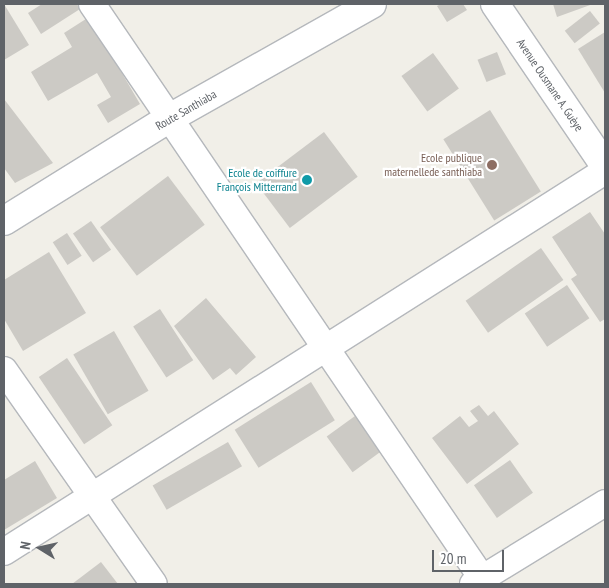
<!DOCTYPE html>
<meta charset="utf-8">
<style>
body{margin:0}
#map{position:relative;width:609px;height:588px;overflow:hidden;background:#f1efe8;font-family:"PT Sans Narrow",sans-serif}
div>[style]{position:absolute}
.building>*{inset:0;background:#cccac5;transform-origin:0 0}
.roads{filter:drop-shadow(1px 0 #b5b8bc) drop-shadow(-1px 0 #b5b8bc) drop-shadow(0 1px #b5b8bc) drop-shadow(0 -1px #b5b8bc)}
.minor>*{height:26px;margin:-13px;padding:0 13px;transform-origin:13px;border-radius:13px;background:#fff}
.tertiary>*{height:28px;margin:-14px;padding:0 14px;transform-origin:14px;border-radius:14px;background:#fff}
.dots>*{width:14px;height:14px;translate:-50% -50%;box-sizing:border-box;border:2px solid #fff;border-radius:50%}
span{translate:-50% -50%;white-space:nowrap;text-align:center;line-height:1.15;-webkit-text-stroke:4.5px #fff;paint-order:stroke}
.street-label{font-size:12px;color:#5f6368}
.education-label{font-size:12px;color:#785e54}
.right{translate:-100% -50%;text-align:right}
.culture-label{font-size:12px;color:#0d838f}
.frame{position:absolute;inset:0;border:5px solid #5f6368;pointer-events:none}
.north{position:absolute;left:15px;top:523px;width:50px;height:50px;-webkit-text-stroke:4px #fff;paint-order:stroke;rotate:280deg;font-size:14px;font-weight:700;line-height:20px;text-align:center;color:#5f6368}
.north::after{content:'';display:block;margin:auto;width:18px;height:22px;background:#5f6368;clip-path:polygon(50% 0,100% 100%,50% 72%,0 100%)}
.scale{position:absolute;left:432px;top:550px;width:72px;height:22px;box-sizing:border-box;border:2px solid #5f6368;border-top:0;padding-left:6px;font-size:15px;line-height:18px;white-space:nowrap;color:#5f6368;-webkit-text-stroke:4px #fff;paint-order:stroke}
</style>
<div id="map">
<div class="building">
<div style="clip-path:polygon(4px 4px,29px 45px,4px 60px)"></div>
<div style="clip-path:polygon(42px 4px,77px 4px,80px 9px,41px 34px,28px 13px)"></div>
<div style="clip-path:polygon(441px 4px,463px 4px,467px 10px,447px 22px,437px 6px)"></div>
<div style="clip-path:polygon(553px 4px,593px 4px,557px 17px)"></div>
<div style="left:590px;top:11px;width:16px;height:32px;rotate:52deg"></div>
<div style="clip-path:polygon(89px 17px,140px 104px,108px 123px,97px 105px,111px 97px,97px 73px,48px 101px,31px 72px,72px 47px,64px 33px)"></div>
<div style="clip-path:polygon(605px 32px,605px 93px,578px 49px)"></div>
<div style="left:497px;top:52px;width:24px;height:21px;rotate:68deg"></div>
<div style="left:433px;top:53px;width:44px;height:39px;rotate:54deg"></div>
<div style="clip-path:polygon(4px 99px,53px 163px,15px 183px,4px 168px)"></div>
<div style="left:490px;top:110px;width:96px;height:55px;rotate:58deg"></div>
<div style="left:324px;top:132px;width:56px;height:85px;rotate:53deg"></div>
<div style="left:168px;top:176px;width:61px;height:85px;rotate:53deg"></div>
<div style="clip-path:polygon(590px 212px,605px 234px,605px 319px,600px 322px,571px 279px,577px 275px,552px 237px)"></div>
<div style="left:91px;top:221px;width:35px;height:22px;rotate:55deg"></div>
<div style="left:67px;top:233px;width:27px;height:17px;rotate:57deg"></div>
<div style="left:541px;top:248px;width:39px;height:92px;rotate:55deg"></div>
<div style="clip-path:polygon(49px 252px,86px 313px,23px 351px,4px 319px,4px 280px)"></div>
<div style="left:567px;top:285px;width:40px;height:51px;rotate:56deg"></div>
<div style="clip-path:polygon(206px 298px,256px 357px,236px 375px,230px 368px,213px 380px,174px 326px)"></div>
<div style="left:160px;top:309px;width:61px;height:32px;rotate:57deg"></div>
<div style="left:114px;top:331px;width:69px;height:47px;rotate:60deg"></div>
<div style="left:67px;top:358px;width:81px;height:34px;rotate:56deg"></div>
<div style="left:311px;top:382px;width:45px;height:90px;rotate:58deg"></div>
<div style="clip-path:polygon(479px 405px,488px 416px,494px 411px,519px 444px,467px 484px,432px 438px,460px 416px,469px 427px,478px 421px,470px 411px)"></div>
<div style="left:355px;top:416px;width:44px;height:35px;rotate:54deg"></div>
<div style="left:228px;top:442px;width:28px;height:87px;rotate:60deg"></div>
<div style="left:510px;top:460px;width:40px;height:44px;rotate:55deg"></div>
<div style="clip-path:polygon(35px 461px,57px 498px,4px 530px,4px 480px)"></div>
<div style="clip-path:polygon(101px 562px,118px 584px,72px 584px)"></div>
</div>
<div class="roads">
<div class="minor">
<div style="left:92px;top:4px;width:701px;rotate:55.81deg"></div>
<div style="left:4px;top:370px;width:261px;rotate:55deg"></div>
<div style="left:4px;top:552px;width:712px;rotate:-32.37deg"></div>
<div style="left:473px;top:584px;width:155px;rotate:-31.5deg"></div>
</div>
<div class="tertiary">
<div style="left:495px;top:4px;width:196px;rotate:55.8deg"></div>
<div style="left:4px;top:221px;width:193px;rotate:-31.9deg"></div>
<div style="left:168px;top:119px;width:234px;rotate:-29.4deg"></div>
</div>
</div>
<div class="dots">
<div style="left:492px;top:165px;background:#8d6e63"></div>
<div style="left:307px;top:180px;background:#0f9aa8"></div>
</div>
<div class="street-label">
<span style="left:550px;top:85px;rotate:56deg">Avenue Ousmane A. Guèye</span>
<span style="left:186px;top:110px;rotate:-30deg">Route Santhiaba</span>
</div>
<div class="education-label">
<span class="right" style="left:482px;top:165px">Ecole publique<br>maternellede santhiaba</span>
</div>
<div class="culture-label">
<span class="right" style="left:297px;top:180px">Ecole de coiffure<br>François Mitterrand</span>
</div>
<div class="frame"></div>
<div class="north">N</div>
<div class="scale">20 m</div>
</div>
